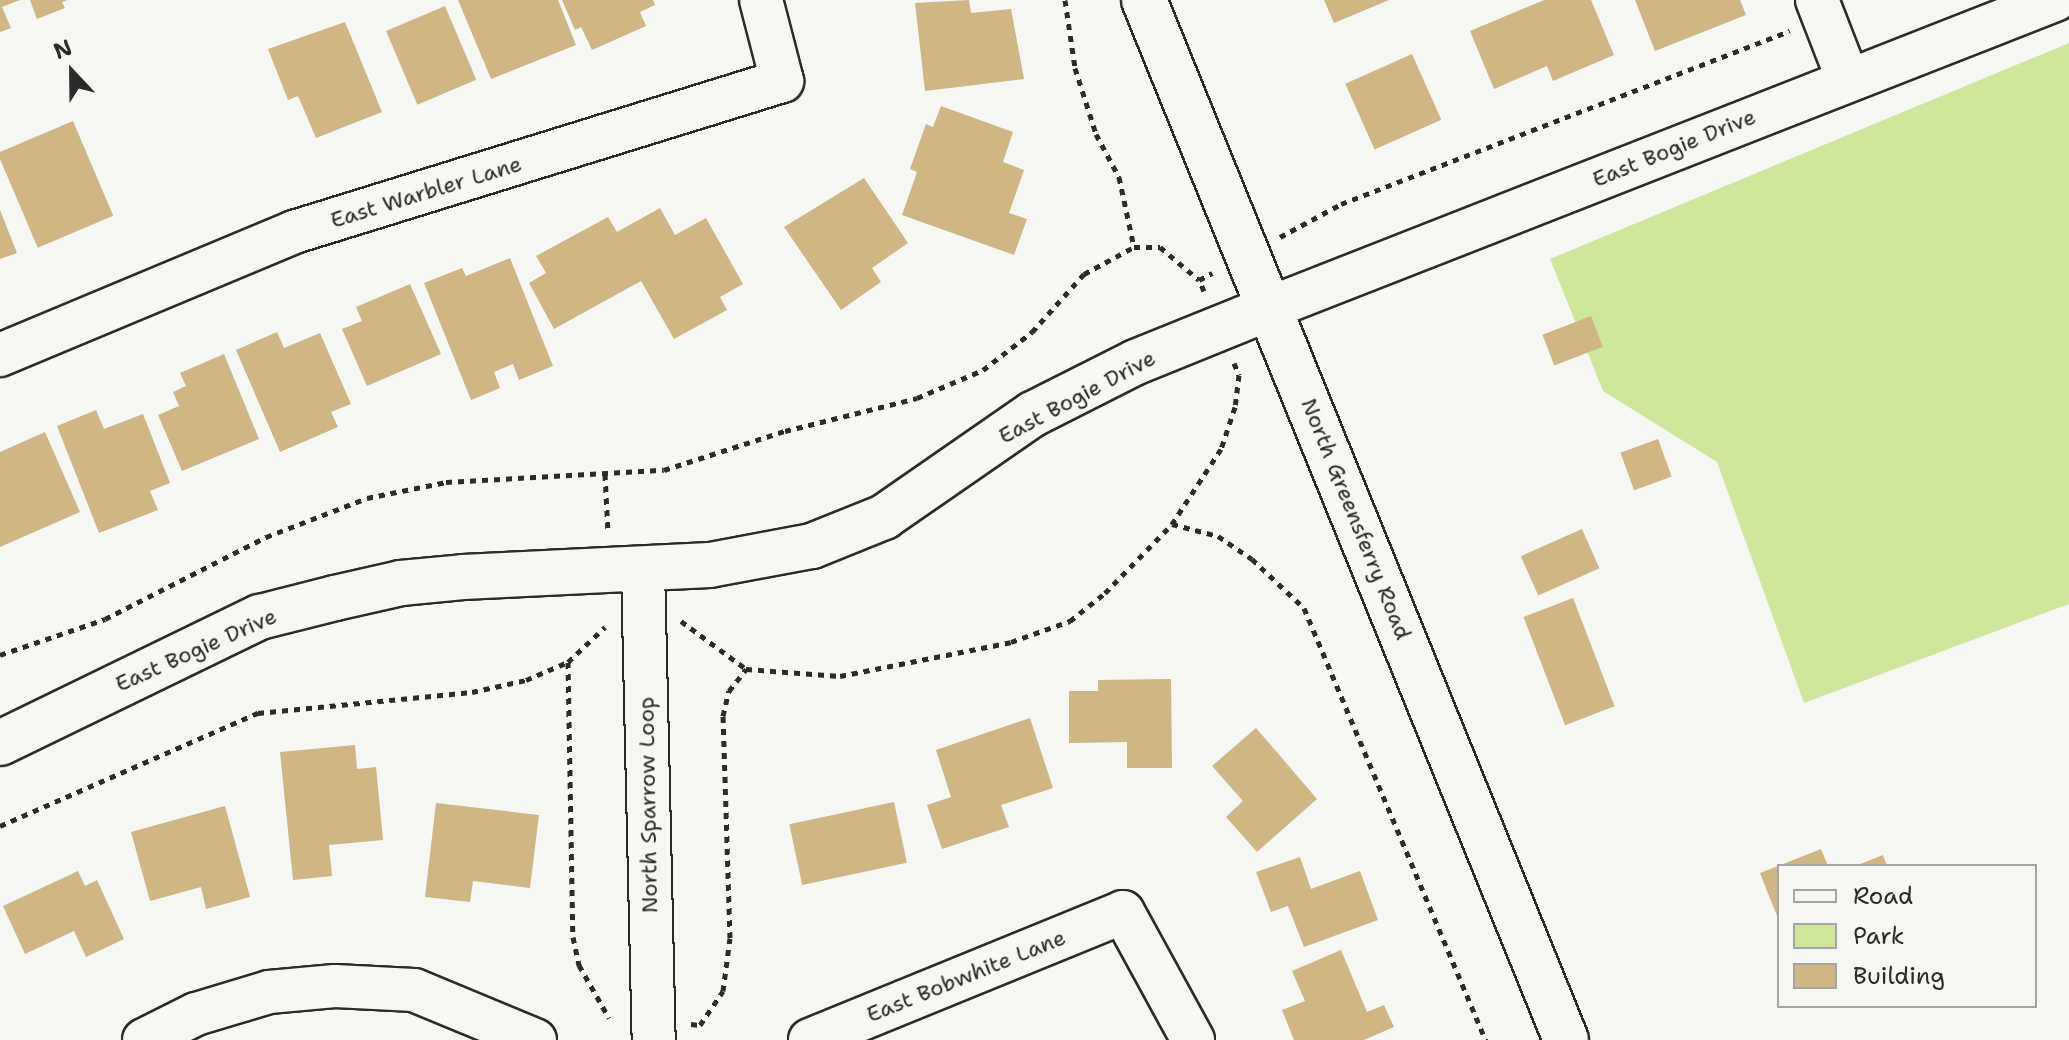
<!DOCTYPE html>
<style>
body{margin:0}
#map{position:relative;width:2069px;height:1040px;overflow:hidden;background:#f6f6f2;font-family:"Shantell Sans",sans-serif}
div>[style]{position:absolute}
.green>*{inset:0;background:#cee79d}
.building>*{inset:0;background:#d0b585;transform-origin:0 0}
.path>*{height:5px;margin-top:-2.5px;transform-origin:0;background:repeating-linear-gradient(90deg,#2b2b2b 0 6px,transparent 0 12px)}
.roads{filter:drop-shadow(2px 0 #2b2b2b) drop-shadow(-2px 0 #2b2b2b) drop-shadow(0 2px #2b2b2b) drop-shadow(0 -2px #2b2b2b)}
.street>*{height:42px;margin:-21px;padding:0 21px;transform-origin:21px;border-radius:21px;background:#f6f6f2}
.secondary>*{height:44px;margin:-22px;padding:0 22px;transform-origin:22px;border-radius:22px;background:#f6f6f2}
span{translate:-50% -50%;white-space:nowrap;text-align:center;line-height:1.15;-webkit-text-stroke:6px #f6f6f2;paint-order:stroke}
.street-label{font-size:22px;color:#2b2b2b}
.legend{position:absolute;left:1777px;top:864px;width:260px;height:144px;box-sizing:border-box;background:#f6f6f2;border:2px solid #a5a5a2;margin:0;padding:10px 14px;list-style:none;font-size:24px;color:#2b2b2b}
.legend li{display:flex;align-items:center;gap:16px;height:40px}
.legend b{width:40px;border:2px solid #a5a5a2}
.north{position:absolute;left:32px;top:32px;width:80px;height:80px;-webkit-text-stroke:6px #f6f6f2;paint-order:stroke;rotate:338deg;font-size:22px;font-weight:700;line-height:32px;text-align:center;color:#2b2b2b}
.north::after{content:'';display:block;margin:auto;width:28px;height:36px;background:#2b2b2b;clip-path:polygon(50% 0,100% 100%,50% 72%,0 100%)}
</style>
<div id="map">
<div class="green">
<div style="clip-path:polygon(2069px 43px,2069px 604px,1804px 703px,1717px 462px,1603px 391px,1550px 259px)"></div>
</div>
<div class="building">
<div style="clip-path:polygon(0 0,20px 0,2px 7px,11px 28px,0 32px)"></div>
<div style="clip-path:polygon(30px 0,68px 0,62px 2px,65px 8px,37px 19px)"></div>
<div style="clip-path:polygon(458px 0,558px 0,576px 45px,491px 79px)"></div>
<div style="clip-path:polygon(562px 0,653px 0,655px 5px,640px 12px,646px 26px,592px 50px,581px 27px,575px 30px)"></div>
<div style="clip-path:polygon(969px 0,971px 13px,1011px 9px,1024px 79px,925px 91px,915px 3px)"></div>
<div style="clip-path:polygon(1324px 0,1389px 0,1334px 23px)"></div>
<div style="clip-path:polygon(1544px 0,1591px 0,1614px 55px,1553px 81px,1547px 66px,1494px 89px,1470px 31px)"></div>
<div style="clip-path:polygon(1635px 0,1740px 0,1746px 15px,1655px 51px)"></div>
<div style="left:445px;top:6px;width:80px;height:64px;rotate:67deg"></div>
<div style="clip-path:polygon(345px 22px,382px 112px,316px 138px,298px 96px,288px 100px,268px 49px)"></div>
<div style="left:1412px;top:54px;width:72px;height:73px;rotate:66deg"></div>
<div style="clip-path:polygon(941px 106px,1013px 132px,1003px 162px,1024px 170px,1009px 213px,1027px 219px,1014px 255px,902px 215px,917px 172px,910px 169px,926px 124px,933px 127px)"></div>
<div style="left:73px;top:121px;width:103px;height:82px;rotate:67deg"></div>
<div style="clip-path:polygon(864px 178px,908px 243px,872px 268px,881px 282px,841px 310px,784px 227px)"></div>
<div style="clip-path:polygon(660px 208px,675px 235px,706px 218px,743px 284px,720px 297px,727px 310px,674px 339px,641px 281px,554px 329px,529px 283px,546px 273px,536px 256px,608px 217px,617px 232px)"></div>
<div style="clip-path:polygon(0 210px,17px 253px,0 259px)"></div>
<div style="clip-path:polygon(510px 258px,553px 366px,519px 380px,513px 364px,494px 372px,500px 388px,471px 400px,424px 283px,462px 268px,466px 276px)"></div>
<div style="clip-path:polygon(410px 284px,441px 354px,367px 386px,342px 329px,362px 321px,356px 307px)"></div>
<div style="left:1591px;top:316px;width:33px;height:52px;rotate:69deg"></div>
<div style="clip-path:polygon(277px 332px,284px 348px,320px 333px,351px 404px,331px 412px,338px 427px,280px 452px,236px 350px)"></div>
<div style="clip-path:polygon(224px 354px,259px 439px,182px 471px,158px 415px,179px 406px,173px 392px,186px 386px,180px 373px)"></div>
<div style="clip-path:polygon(96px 410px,104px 429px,143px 414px,170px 483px,150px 491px,158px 510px,99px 533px,57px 426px)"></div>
<div style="clip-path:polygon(45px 432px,80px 512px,0 547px,0 452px)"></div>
<div style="left:1658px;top:439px;width:40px;height:40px;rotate:70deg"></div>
<div style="left:1582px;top:529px;width:43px;height:67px;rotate:66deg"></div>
<div style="left:1573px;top:598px;width:116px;height:53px;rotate:69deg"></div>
<div style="clip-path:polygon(1171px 679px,1172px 768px,1127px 768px,1127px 742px,1069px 743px,1069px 691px,1098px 691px,1098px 680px)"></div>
<div style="clip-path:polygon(1030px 718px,1053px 788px,1001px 805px,1009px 827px,942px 849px,927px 805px,951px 797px,936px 750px)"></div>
<div style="clip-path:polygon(1256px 728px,1317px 799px,1257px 852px,1226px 817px,1243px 801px,1212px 766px)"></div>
<div style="clip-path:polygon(355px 745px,357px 769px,376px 767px,383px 840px,329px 845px,332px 876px,293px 880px,280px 752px)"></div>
<div style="left:894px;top:802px;width:62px;height:107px;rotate:78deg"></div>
<div style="clip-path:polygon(436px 803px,539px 815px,530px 888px,473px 881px,470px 902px,425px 897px)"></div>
<div style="clip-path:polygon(225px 806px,250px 897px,206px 909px,201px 887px,150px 901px,131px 832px)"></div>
<div style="clip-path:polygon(1821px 849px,1828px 866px,1779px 866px,1779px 921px,1760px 873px)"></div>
<div style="clip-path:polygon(1883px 855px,1887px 866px,1855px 866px)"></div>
<div style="clip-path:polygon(1300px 857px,1311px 889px,1360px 871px,1378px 920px,1304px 947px,1288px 906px,1271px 912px,1256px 872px)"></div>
<div style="clip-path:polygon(78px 871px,85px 886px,97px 880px,124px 939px,86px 957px,74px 931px,25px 954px,3px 906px)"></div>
<div style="clip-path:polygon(1341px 950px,1367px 1012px,1384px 1005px,1394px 1027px,1364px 1040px,1294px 1040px,1282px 1010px,1305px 1001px,1292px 971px)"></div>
</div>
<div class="path">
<div style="left:1065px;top:0;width:69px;rotate:81.6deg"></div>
<div style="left:1075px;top:68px;width:69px;rotate:72.3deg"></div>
<div style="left:1096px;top:134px;width:49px;rotate:61.9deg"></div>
<div style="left:1119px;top:177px;width:72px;rotate:77.9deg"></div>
<div style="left:1134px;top:247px;width:26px"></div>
<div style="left:1160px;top:247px;width:51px;rotate:40.2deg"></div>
<div style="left:1280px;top:237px;width:69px;rotate:-28.4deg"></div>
<div style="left:1341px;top:204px;width:481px;rotate:-21.1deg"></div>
<div style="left:1204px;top:291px;width:12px;rotate:-114deg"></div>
<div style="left:1199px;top:280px;width:15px;rotate:-28deg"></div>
<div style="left:1234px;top:363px;width:13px;rotate:67deg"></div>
<div style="left:1239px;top:375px;width:32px;rotate:97deg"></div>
<div style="left:1235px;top:407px;width:44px;rotate:108.4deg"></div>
<div style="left:1221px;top:449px;width:90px;rotate:123.2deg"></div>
<div style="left:1172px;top:524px;width:48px;rotate:14.6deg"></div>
<div style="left:1218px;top:536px;width:41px;rotate:34.1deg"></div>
<div style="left:1252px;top:559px;width:71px;rotate:43.3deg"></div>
<div style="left:1304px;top:608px;width:469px;rotate:67.2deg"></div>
<div style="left:605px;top:474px;width:59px;rotate:87.1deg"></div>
<div style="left:681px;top:621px;width:81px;rotate:36.4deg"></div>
<div style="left:0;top:655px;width:111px;rotate:-18.9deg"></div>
<div style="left:105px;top:619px;width:181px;rotate:-27deg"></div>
<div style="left:266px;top:537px;width:108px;rotate:-21.1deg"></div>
<div style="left:367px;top:498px;width:81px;rotate:-11.4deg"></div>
<div style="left:446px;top:482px;width:218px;rotate:-3.2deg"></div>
<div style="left:664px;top:470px;width:127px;rotate:-17.9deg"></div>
<div style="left:785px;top:431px;width:136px;rotate:-14deg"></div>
<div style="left:917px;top:398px;width:72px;rotate:-23deg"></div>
<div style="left:983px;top:370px;width:62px;rotate:-37.8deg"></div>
<div style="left:1032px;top:332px;width:78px;rotate:-48.1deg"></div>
<div style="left:1084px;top:274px;width:57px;rotate:-28.4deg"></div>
<div style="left:568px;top:662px;width:51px;rotate:-43.4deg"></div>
<div style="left:0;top:826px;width:282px;rotate:-23.7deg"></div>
<div style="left:258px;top:713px;width:215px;rotate:-5.6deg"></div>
<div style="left:472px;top:692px;width:55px;rotate:-12.5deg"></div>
<div style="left:526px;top:680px;width:46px;rotate:-23.2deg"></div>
<div style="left:568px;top:662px;width:275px;rotate:89deg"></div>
<div style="left:573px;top:937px;width:29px;rotate:78deg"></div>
<div style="left:579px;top:965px;width:61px;rotate:60.5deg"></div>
<div style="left:691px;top:1024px;width:9px;rotate:6deg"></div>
<div style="left:700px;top:1025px;width:41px;rotate:-55.9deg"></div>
<div style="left:723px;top:991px;width:53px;rotate:-82.5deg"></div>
<div style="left:730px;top:938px;width:222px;rotate:-91.8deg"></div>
<div style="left:723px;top:716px;width:26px;rotate:-77deg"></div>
<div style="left:729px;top:691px;width:28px;rotate:-52deg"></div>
<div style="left:746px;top:669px;width:94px;rotate:4.3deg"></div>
<div style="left:840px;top:676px;width:174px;rotate:-11.2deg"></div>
<div style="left:1011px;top:642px;width:63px;rotate:-19.6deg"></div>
<div style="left:1070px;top:621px;width:45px;rotate:-38.7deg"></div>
<div style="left:1105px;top:593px;width:96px;rotate:-45.8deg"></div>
</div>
<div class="roads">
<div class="street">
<div style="left:1817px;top:0;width:86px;rotate:68.8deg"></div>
<div style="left:1272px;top:307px;width:841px;rotate:-21.41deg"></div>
<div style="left:0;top:355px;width:319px;rotate:-22.7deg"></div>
<div style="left:294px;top:232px;width:511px;rotate:-17.19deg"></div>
<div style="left:782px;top:81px;width:84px;rotate:-104.5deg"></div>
<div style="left:643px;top:569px;width:471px;rotate:88.7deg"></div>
<div style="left:144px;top:1040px;width:58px;rotate:-26.6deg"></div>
<div style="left:196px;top:1014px;width:76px;rotate:-16.8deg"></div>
<div style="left:269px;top:992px;width:66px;rotate:-5.2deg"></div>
<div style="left:335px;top:986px;width:79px;rotate:2.9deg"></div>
<div style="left:414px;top:990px;width:131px;rotate:22.5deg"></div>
<div style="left:810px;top:1040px;width:338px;rotate:-22.2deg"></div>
<div style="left:1123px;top:912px;width:146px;rotate:61.3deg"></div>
</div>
<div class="secondary">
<div style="left:1144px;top:0;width:1122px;rotate:67.91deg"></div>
<div style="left:0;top:743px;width:289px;rotate:-25.9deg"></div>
<div style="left:260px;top:617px;width:77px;rotate:-14.2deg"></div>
<div style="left:335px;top:598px;width:68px;rotate:-12.8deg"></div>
<div style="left:401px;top:583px;width:62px;rotate:-5.5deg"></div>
<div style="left:463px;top:577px;width:247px;rotate:-2.8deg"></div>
<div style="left:710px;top:565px;width:104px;rotate:-10.6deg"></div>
<div style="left:812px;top:546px;width:78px;rotate:-21.9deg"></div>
<div style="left:884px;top:517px;width:181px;rotate:-34.7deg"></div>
<div style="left:1033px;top:414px;width:115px;rotate:-26.8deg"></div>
<div style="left:1136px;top:362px;width:147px;rotate:-22deg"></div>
</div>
</div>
<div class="street-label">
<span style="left:1674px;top:148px;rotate:-22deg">East Bogie Drive</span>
<span style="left:426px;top:192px;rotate:-17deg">East Warbler Lane</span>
<span style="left:1077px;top:397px;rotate:-28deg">East Bogie Drive</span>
<span style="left:1356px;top:519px;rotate:68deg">North Greensferry Road</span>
<span style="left:196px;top:650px;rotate:-24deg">East Bogie Drive</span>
<span style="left:648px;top:805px;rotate:-91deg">North Sparrow Loop</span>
<span style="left:966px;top:976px;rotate:-22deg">East Bobwhite Lane</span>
</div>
<ul class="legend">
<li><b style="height:10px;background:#f6f6f2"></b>Road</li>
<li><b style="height:22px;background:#cee79d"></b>Park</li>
<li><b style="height:22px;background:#d0b585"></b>Building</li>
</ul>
<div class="north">N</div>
</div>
